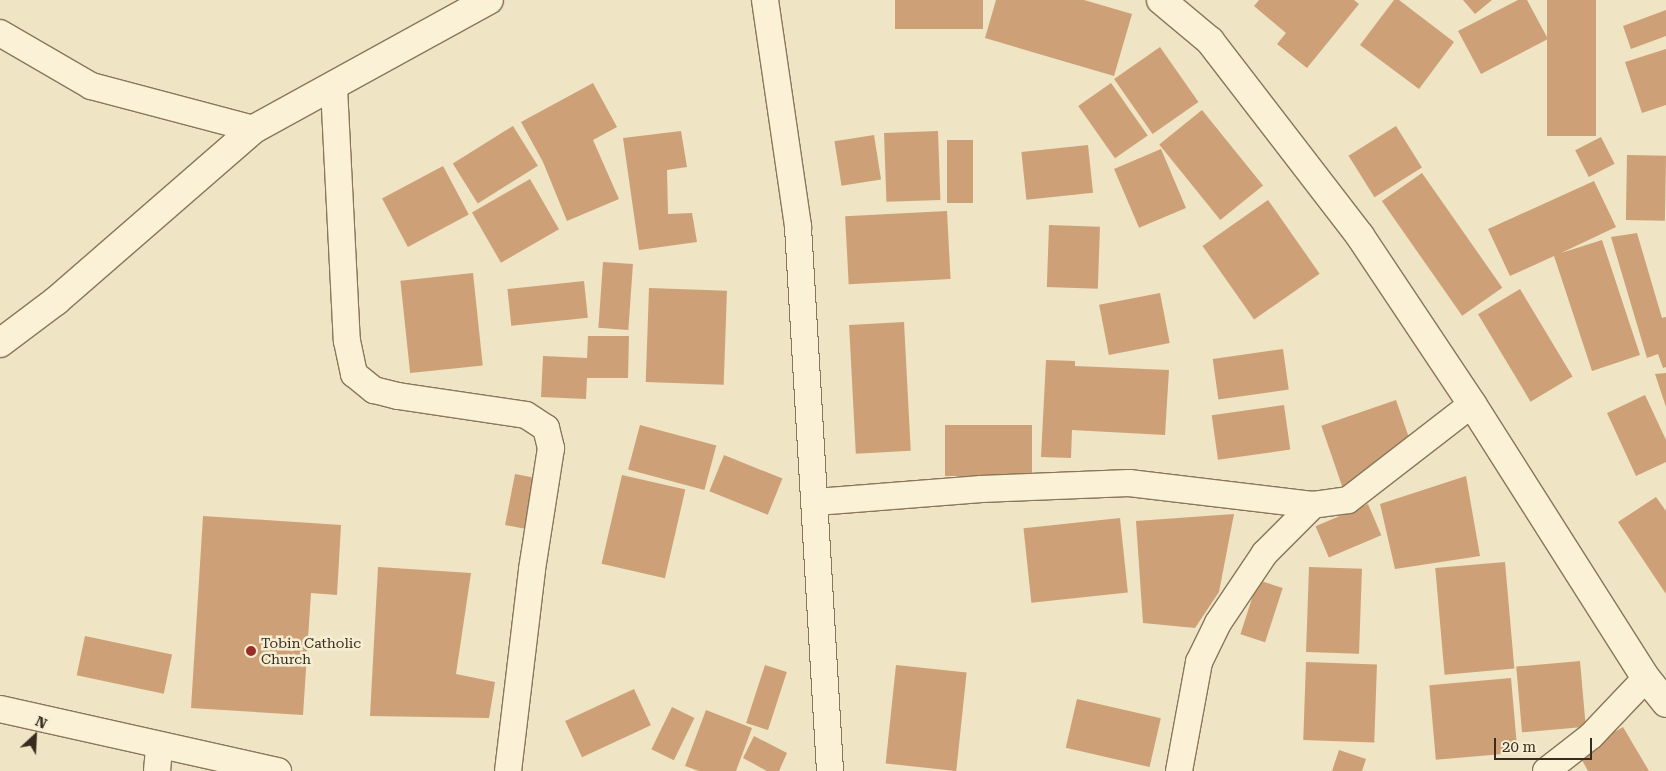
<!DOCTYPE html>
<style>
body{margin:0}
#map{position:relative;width:1666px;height:771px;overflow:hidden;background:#efe4c3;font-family:"Roboto Serif",serif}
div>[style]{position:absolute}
.building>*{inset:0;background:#cea078;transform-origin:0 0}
.roads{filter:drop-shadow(1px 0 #8a7659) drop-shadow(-1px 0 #8a7659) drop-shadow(0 1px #8a7659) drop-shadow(0 -1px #8a7659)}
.street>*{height:26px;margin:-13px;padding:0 13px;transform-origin:13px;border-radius:13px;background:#faf1d6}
.secondary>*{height:28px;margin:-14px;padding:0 14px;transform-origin:14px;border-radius:14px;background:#faf1d6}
.dots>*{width:14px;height:14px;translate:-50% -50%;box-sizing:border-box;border:2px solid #f6eed2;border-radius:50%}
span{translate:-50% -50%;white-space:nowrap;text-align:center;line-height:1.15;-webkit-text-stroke:5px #f6eed2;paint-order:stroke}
.poi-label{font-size:14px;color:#392c1e}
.left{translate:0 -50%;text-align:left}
.north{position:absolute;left:10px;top:711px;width:50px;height:50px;-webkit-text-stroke:4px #f6eed2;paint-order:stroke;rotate:25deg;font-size:14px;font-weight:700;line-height:20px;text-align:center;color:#392c1e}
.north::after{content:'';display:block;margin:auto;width:18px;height:22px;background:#392c1e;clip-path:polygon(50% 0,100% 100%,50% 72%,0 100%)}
.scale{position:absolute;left:1494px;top:738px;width:98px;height:22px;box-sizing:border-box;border:2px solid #392c1e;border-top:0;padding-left:6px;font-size:15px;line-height:18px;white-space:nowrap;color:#392c1e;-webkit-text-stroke:4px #f6eed2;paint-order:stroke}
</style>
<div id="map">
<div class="building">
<div style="left:895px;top:0;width:88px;height:29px"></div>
<div style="clip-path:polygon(996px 0,1084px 0,1132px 14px,1114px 76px,985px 38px)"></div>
<div style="clip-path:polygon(1259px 0,1354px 0,1359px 4px,1307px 68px,1277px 44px,1286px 33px,1254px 6px)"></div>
<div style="clip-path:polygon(1394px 0,1399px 0,1454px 42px,1419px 89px,1360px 45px)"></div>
<div style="clip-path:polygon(1463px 0,1492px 0,1475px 14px)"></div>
<div style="clip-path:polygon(1518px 0,1527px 0,1548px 39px,1481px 74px,1458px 31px)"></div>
<div style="left:1547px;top:0;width:49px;height:136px"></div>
<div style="clip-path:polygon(1666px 10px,1666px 36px,1631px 49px,1623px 26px)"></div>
<div style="left:1160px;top:47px;width:67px;height:56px;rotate:55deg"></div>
<div style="clip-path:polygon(1666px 49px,1666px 105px,1642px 113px,1625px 62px)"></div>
<div style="clip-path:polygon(593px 83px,617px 127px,593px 140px,619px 199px,567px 221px,543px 162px,521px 122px)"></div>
<div style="left:1111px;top:83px;width:64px;height:40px;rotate:55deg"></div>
<div style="left:1202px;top:110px;width:97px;height:55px;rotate:51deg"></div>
<div style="left:513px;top:126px;width:47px;height:71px;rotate:58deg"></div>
<div style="left:1396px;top:126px;width:49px;height:56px;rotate:58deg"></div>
<div style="clip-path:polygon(681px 131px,687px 167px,667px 170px,668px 214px,692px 213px,697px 242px,639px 250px,623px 138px)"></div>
<div style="left:938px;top:131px;width:69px;height:54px;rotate:88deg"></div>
<div style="left:874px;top:135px;width:45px;height:40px;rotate:81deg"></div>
<div style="left:1601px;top:137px;width:30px;height:29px;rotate:63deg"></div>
<div style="left:947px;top:140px;width:26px;height:63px"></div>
<div style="left:1088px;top:145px;width:48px;height:67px;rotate:84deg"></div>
<div style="left:1161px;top:149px;width:64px;height:51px;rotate:67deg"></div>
<div style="left:1627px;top:155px;width:39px;height:65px;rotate:1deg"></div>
<div style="left:443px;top:166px;width:55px;height:69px;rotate:62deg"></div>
<div style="left:1422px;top:173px;width:140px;height:49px;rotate:55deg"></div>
<div style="left:530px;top:179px;width:58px;height:67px;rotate:60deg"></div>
<div style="clip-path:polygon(1594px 181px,1616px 227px,1561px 253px,1602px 240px,1640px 355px,1592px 371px,1554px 256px,1510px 276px,1488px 229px)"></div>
<div style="left:1268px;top:200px;width:90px;height:80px;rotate:55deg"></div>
<div style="left:947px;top:211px;width:68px;height:102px;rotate:87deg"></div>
<div style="left:1049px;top:225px;width:51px;height:62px;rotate:2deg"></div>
<div style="clip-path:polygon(1637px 233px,1662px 318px,1666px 317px,1666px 367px,1663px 368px,1658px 354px,1647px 358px,1611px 237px)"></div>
<div style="left:603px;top:262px;width:30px;height:66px;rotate:4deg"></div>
<div style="left:473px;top:273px;width:93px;height:73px;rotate:84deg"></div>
<div style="left:584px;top:281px;width:37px;height:77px;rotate:84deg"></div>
<div style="left:649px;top:288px;width:78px;height:94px;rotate:2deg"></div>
<div style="left:1520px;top:289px;width:102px;height:49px;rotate:59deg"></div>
<div style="left:1160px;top:293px;width:51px;height:62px;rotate:79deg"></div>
<div style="left:904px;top:322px;width:129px;height:55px;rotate:87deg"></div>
<div style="clip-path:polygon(588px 336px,629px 336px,628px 378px,587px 378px,586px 399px,541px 397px,543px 356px,587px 358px)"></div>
<div style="left:1283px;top:349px;width:41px;height:71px;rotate:82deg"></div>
<div style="clip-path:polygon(1046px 360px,1075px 361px,1075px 366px,1169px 370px,1165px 435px,1072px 430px,1071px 458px,1041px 457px)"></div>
<div style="clip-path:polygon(1666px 373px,1666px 407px,1655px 374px)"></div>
<div style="clip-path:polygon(1645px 395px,1666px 440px,1666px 462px,1636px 476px,1607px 413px)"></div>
<div style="left:1396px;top:400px;width:68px;height:79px;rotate:71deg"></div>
<div style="left:1284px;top:405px;width:45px;height:73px;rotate:82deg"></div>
<div style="left:640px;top:425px;width:79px;height:46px;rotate:15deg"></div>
<div style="left:945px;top:425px;width:87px;height:51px"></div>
<div style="left:724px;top:455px;width:63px;height:39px;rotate:22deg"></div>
<div style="left:515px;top:474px;width:41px;height:52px;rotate:11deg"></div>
<div style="left:622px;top:475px;width:65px;height:91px;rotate:13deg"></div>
<div style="clip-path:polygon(1466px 476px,1480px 556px,1395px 569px,1380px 504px)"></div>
<div style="clip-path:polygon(1656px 497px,1666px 511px,1666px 594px,1618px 522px)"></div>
<div style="left:1368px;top:504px;width:34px;height:57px;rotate:67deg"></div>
<div style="clip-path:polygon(1234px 514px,1219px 592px,1195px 628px,1143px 623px,1136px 521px)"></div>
<div style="clip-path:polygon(203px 516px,341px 525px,337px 595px,311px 593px,303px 715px,191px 708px)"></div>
<div style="left:1120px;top:518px;width:75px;height:97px;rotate:84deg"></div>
<div style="left:1505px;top:562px;width:107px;height:70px;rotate:85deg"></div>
<div style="clip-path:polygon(378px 567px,471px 573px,456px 674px,495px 682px,489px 718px,370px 716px)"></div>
<div style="left:1309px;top:567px;width:53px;height:85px;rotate:2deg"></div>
<div style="left:1258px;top:580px;width:26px;height:57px;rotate:18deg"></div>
<div style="left:85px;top:636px;width:89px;height:40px;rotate:12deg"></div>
<div style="left:1580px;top:661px;width:66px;height:64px;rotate:85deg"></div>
<div style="left:1306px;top:662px;width:71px;height:78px;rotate:2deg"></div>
<div style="left:765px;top:665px;width:23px;height:61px;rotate:18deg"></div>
<div style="left:896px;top:665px;width:71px;height:99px;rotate:6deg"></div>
<div style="left:1511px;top:678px;width:75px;height:82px;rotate:85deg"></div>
<div style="left:634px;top:689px;width:40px;height:76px;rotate:65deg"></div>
<div style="left:1077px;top:699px;width:86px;height:50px;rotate:13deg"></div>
<div style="left:672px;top:707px;width:25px;height:47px;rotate:26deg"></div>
<div style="clip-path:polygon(706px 710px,752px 728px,736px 771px,699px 771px,685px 766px)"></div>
<div style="clip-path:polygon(1623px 727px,1649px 771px,1588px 771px,1578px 753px)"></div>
<div style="clip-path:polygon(754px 736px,787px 753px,779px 771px,767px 771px,743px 758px)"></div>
<div style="clip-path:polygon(1339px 750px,1366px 759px,1362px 771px,1332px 771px)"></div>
</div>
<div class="roads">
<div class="street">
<div style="left:765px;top:0;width:229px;rotate:81.7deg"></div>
<div style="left:798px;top:227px;width:545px;rotate:86.63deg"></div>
<div style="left:0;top:33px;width:105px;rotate:30.2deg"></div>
<div style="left:91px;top:86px;width:169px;rotate:14.8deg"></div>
<div style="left:334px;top:88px;width:253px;rotate:87.1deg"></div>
<div style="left:347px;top:341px;width:34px;rotate:78deg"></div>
<div style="left:354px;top:374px;width:26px;rotate:39deg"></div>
<div style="left:374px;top:390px;width:25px;rotate:14deg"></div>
<div style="left:398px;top:396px;width:129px;rotate:8.4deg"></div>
<div style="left:526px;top:415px;width:24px;rotate:33deg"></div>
<div style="left:546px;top:428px;width:21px;rotate:76deg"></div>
<div style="left:551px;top:448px;width:123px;rotate:98.9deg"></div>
<div style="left:532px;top:570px;width:202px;rotate:96.8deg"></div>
<div style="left:816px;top:502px;width:166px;rotate:-4.5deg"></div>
<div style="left:981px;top:489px;width:148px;rotate:-2.3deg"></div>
<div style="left:1129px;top:483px;width:185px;rotate:6.8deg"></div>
<div style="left:1313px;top:505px;width:35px;rotate:-8deg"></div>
<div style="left:1348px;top:500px;width:157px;rotate:-37.7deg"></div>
<div style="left:0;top:709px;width:285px;rotate:12.6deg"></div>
<div style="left:157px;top:771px;width:24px;rotate:-85deg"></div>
<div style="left:1179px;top:771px;width:111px;rotate:-79.6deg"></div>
<div style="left:1199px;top:662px;width:43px;rotate:-64deg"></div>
<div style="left:1218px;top:623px;width:84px;rotate:-56.1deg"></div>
<div style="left:1265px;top:553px;width:68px;rotate:-45deg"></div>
<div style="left:1546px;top:771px;width:57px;rotate:-37.9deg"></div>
<div style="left:1591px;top:736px;width:80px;rotate:-46.5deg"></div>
</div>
<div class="secondary">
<div style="left:1161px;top:0;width:64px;rotate:39.9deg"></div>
<div style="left:1210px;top:41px;width:246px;rotate:52.4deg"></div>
<div style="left:1360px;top:236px;width:202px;rotate:56.3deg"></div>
<div style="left:1472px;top:404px;width:325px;rotate:57.6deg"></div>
<div style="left:1646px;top:678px;width:32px;rotate:51deg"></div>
<div style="left:0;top:343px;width:70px;rotate:-36.9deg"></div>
<div style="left:56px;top:301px;width:262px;rotate:-41deg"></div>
<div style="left:254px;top:129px;width:268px;rotate:-28.8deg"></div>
</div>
</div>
<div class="dots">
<div style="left:251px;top:651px;background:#9a2d28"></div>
</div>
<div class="poi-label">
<span class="left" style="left:261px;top:651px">Tobin Catholic<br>Church</span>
</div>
<div class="north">N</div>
<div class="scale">20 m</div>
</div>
